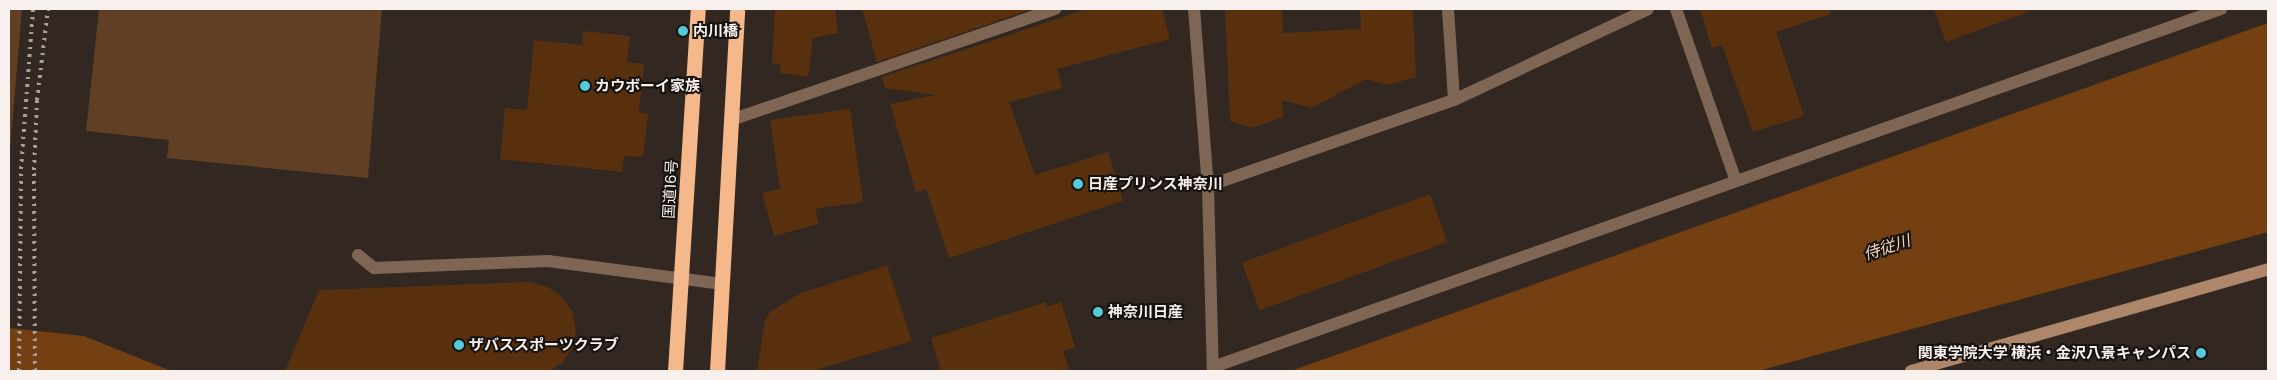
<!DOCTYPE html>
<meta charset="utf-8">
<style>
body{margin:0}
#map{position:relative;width:2277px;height:380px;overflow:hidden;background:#322821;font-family:Poppins,"Noto Sans JP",sans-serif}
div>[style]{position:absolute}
.green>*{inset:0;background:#603f25}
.water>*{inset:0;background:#744011}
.building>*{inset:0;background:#58300e;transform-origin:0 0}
.lane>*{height:12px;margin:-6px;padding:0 6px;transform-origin:6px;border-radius:6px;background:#7f6654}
.street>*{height:12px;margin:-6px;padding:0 6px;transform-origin:6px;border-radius:6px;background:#7f6654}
.secondary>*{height:12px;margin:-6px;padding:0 6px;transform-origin:6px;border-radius:6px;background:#ae876b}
.highway>*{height:15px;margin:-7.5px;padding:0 7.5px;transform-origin:7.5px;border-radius:7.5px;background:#f4b88b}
.rail>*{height:4px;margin-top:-2px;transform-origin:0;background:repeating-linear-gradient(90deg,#a79f9a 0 2.5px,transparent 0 7.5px)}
.dots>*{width:14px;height:14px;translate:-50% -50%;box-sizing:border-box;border:2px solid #16120f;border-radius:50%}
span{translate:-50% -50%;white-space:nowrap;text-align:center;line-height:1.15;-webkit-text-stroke:4px #16120f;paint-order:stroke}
.poi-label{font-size:15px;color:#f7f0ec;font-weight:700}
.left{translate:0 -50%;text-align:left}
.right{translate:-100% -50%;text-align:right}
.street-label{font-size:15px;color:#f7f0ec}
.water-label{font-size:16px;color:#f4d3bc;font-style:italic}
.frame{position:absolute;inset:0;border:10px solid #f7f0ec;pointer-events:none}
</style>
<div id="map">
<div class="green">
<div style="clip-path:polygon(9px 9px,22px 9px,9px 161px)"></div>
<div style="clip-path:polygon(99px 9px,382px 9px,368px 178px,167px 158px,169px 140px,86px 131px)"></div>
</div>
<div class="water">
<div style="clip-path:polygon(2268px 23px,2268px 232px,1758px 371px,1291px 371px)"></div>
<div style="clip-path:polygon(9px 328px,84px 336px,171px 371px,9px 371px)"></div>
</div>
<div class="building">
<div style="clip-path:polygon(775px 9px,835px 9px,838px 33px,813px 38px,808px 77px,780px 73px,781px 65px,772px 63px)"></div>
<div style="clip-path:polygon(862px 9px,1032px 9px,877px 62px)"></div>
<div style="clip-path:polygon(1087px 9px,1162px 9px,1170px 39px,1057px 69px,1062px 88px,1009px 102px,1035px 175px,1108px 152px,1123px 201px,949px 258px,926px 189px,916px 192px,890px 104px,936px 95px,885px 88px,882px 77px)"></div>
<div style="clip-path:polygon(1225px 9px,1282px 9px,1283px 33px,1361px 29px,1360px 9px,1413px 9px,1416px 77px,1387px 85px,1366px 79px,1311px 108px,1282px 100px,1283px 117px,1252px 128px,1230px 121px)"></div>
<div style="clip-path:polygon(1700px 9px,1830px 9px,1831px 14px,1776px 32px,1804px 116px,1753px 132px,1722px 45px,1712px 48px)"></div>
<div style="clip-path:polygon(1934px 9px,2027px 9px,2028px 12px,1946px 42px)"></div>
<div style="clip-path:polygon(583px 31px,630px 36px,627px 62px,644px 64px,639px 112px,648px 114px,643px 157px,624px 156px,622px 172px,500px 159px,505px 108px,527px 110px,534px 40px,582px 45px)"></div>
<div style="clip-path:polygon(850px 109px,863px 202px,815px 209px,819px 224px,774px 236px,762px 193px,780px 189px,770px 120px)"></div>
<div style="left:1430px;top:194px;width:51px;height:200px;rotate:70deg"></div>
<div style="clip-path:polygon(887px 265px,912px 341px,812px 371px,757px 371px,765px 320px,770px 312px,799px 294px)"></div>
<div style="clip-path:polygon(528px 282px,546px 286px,561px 296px,572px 311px,576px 329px,573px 346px,563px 362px,550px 371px,285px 371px,319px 290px)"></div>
<div style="clip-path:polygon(1046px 302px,1047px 307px,1061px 302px,1075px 347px,1063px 351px,1070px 371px,941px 371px,931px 338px)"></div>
</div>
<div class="lane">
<div style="left:731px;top:120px;width:343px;rotate:-18.9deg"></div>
<div style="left:358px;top:255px;width:21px;rotate:39deg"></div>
<div style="left:374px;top:268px;width:174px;rotate:-2.3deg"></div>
<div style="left:548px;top:261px;width:176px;rotate:7.5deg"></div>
</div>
<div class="street">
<div style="left:1194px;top:9px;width:178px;rotate:85.5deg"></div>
<div style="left:1208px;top:186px;width:185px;rotate:88.5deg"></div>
<div style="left:1448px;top:9px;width:91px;rotate:86.2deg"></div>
<div style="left:1676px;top:9px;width:182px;rotate:70.8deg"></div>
<div style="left:1208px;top:186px;width:261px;rotate:-19.3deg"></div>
<div style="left:1454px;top:100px;width:214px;rotate:-25.1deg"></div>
<div style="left:1213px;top:367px;width:1070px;rotate:-19.55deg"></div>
</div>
<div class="secondary">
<div style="left:1911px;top:371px;width:371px;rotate:-15.9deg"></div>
</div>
<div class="highway">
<div style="left:675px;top:371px;width:363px;rotate:-86.4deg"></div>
<div style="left:717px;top:371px;width:363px;rotate:-86.8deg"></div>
</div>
<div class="rail">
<div style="left:19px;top:371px;width:202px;rotate:-89.4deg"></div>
<div style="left:21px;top:169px;width:160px;rotate:-85.7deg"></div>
<div style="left:35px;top:371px;width:201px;rotate:-90.3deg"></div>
<div style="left:34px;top:170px;width:70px;rotate:-87.5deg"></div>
<div style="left:37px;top:100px;width:92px;rotate:-83.1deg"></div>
</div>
<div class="dots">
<div style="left:683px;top:31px;background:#53cbdb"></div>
<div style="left:585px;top:86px;background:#53cbdb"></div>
<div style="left:1078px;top:184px;background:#53cbdb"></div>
<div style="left:1098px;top:312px;background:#53cbdb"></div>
<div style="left:459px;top:345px;background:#53cbdb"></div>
<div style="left:2201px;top:353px;background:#53cbdb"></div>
</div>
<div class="poi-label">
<span class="left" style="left:693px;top:31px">内川橋</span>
<span class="left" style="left:595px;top:86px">カウボーイ家族</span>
<span class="left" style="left:1088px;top:184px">日産プリンス神奈川</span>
<span class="left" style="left:1108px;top:312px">神奈川日産</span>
<span class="left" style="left:469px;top:345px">ザバススポーツクラブ</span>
<span class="right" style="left:2191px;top:353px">関東学院大学 横浜・金沢八景キャンパス</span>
</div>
<div class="street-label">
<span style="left:670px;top:189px;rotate:-87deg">国道16号</span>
</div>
<div class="water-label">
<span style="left:1887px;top:248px;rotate:-18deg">侍従川</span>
</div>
<div class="frame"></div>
</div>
